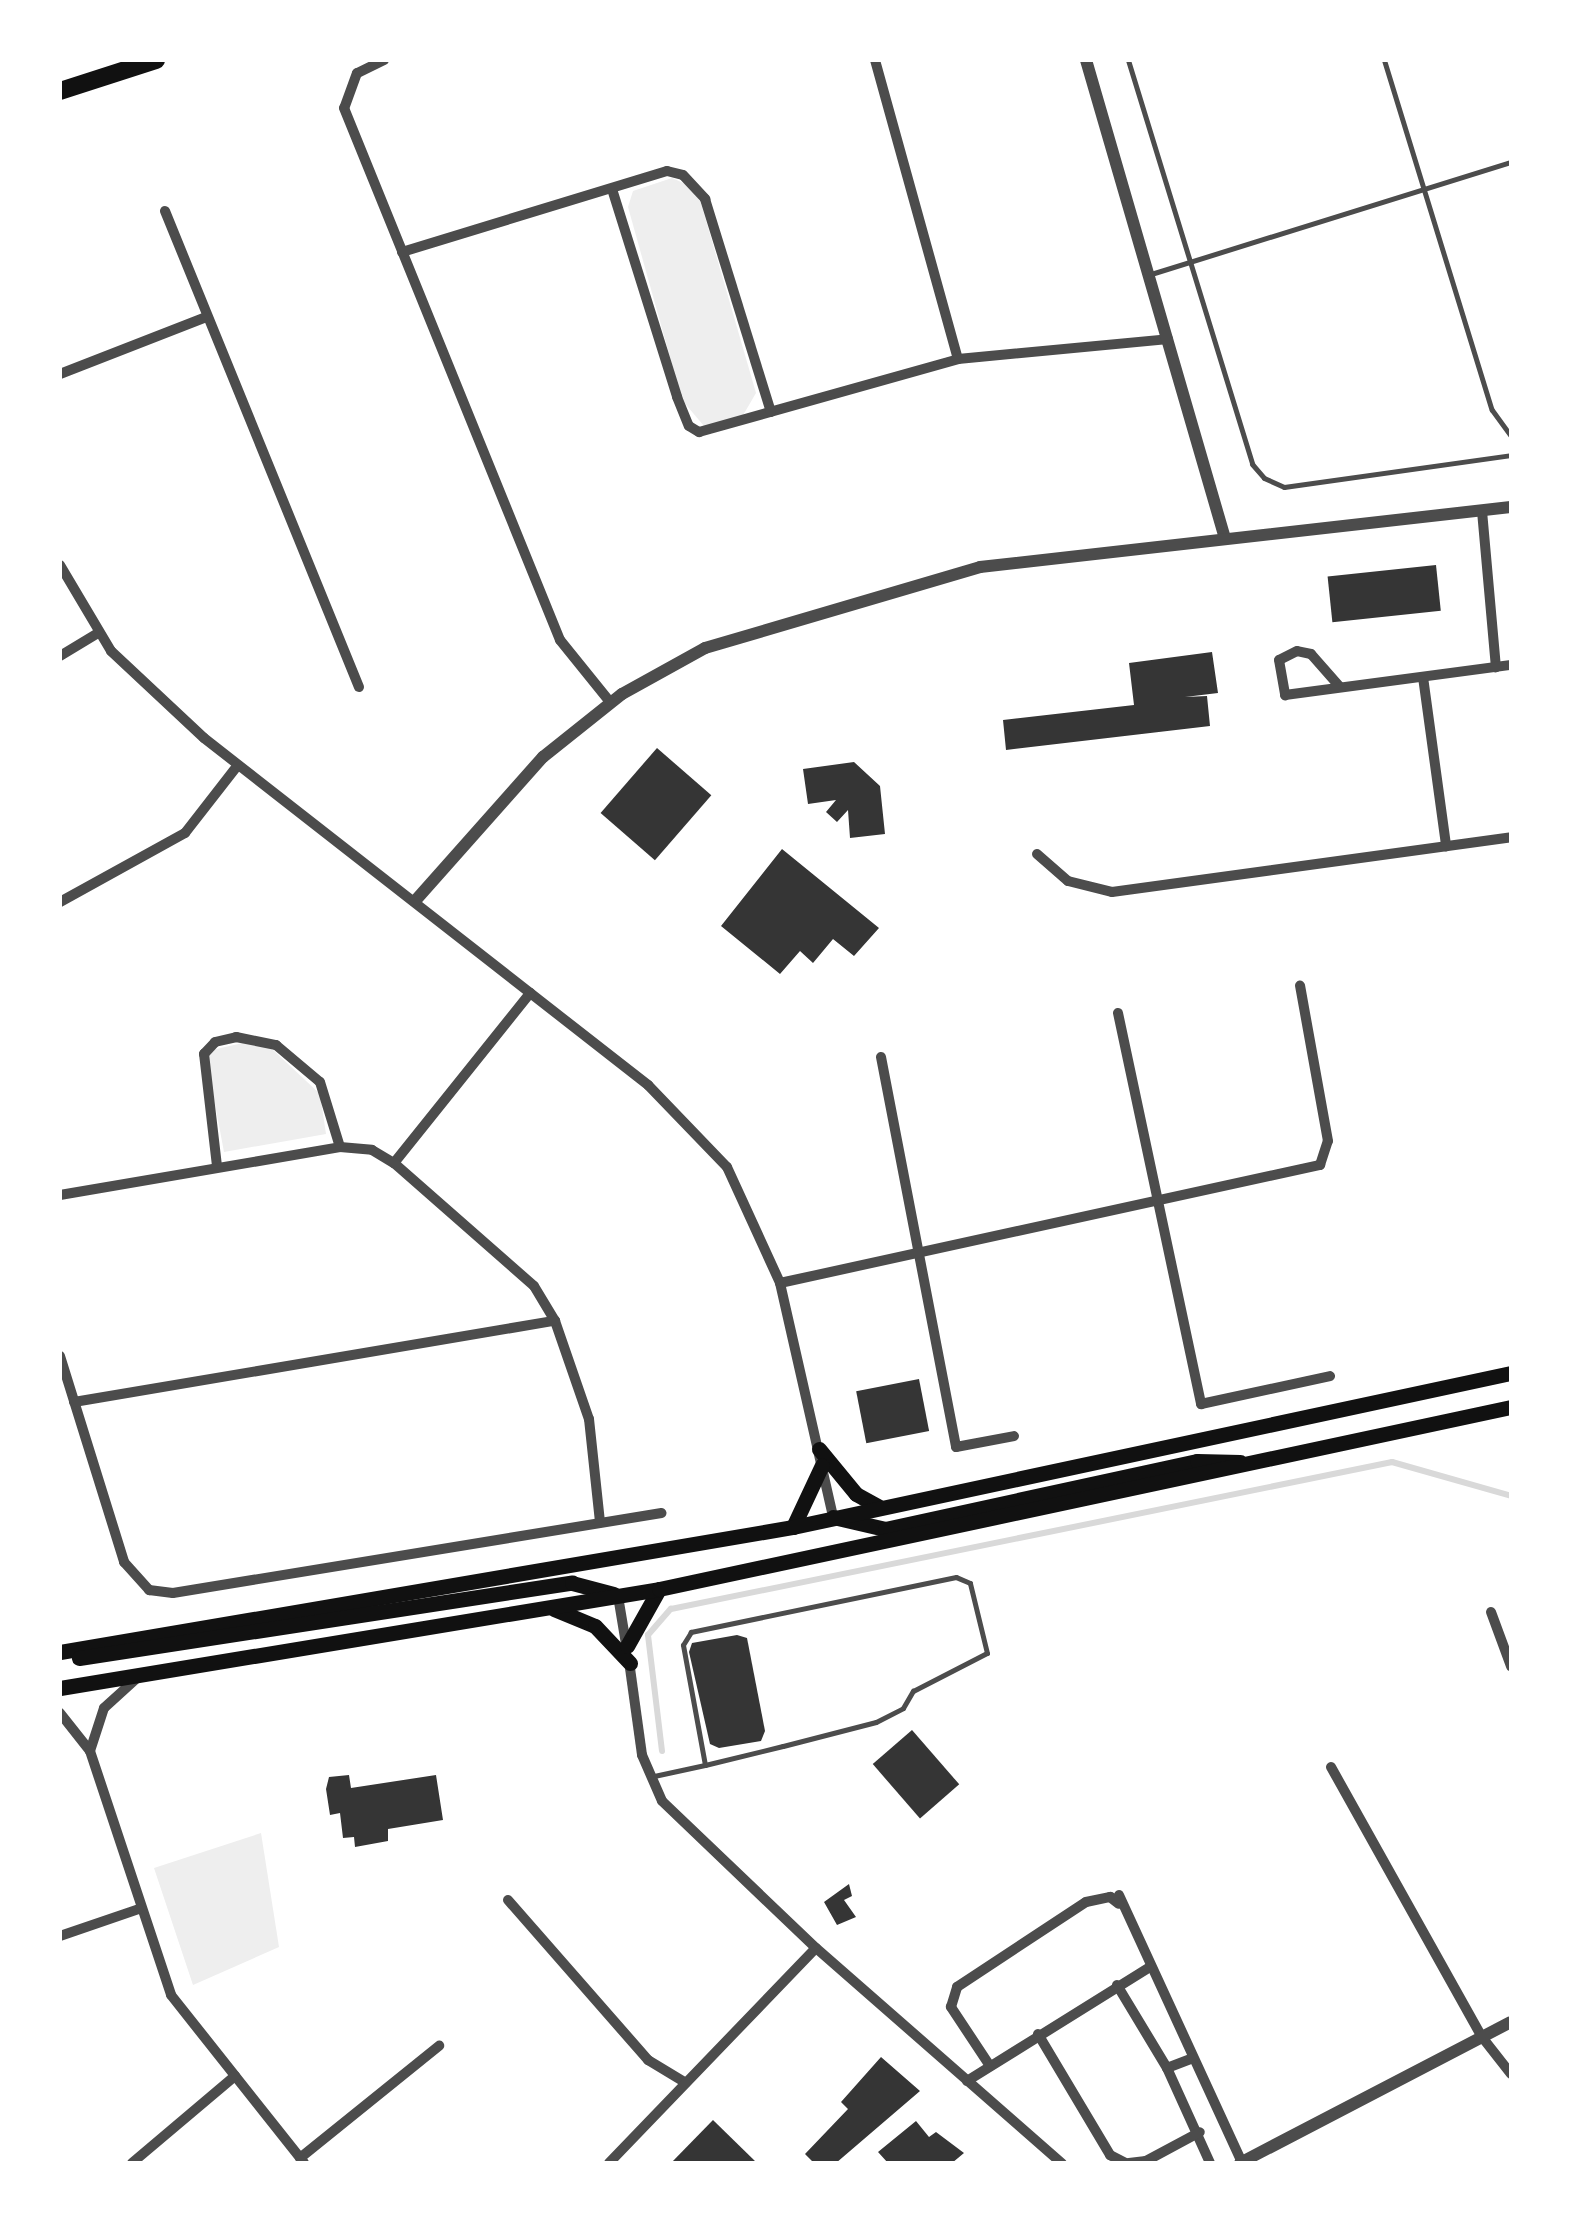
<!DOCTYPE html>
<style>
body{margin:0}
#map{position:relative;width:1571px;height:2223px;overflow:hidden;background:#fff;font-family:Figtree,sans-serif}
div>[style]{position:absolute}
.green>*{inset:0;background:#eee}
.stream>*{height:6px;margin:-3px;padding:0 3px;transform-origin:3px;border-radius:3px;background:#d9d9d9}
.building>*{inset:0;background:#353535;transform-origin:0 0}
.service>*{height:5px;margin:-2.5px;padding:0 2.5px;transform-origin:2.5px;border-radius:2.5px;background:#4c4c4c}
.minor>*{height:10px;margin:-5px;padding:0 5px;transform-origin:5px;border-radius:5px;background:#4c4c4c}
.tertiary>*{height:12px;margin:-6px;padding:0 6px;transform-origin:6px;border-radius:6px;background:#4c4c4c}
.secondary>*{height:15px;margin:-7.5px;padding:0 7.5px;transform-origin:7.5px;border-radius:7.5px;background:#111}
.trunk>*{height:18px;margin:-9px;padding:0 9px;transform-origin:9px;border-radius:9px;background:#111}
span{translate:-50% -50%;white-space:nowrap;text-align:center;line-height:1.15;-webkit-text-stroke:10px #fff;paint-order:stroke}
.frame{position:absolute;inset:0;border:62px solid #fff;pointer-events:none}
</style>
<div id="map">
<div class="green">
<div style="clip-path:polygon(672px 178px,690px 186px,701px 203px,756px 393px,742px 417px,704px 426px,682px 400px,628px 207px,633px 191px)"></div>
<div style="clip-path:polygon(247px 1042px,271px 1048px,320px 1094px,326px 1134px,224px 1152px,207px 1062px,212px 1050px)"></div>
<div style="clip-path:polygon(261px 1833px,279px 1947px,193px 1985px,154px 1868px)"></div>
</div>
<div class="stream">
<div style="left:662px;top:1751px;width:117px;rotate:-96.9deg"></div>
<div style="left:648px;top:1635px;width:35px;rotate:-49deg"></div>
<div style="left:671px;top:1609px;width:736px;rotate:-11.52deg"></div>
<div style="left:1392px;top:1462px;width:124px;rotate:15.9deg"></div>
</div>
<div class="building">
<div style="left:1436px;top:565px;width:46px;height:109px;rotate:84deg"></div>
<div style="clip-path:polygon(1212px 652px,1218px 693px,1185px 697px,1207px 696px,1210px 726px,1006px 750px,1003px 720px,1134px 705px,1129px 663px)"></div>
<div style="left:657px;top:748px;width:72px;height:86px;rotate:41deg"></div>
<div style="clip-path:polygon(854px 762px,880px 786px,885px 834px,850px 838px,848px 810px,837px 822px,826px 812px,836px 800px,808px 804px,803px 769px)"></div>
<div style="clip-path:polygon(782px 849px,879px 928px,854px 956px,833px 939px,813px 963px,800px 951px,780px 974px,721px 926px)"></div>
<div style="left:919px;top:1379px;width:53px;height:64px;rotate:79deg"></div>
<div style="clip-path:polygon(737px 1635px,747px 1638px,765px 1731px,761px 1741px,719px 1748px,710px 1744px,689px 1652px,692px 1643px)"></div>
<div style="left:912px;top:1730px;width:72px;height:52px;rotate:49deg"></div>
<div style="clip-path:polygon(349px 1775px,351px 1788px,436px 1775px,443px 1820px,388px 1829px,388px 1841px,355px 1847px,354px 1837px,343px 1838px,340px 1813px,330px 1815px,326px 1789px,329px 1777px)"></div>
<div style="clip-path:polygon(849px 1884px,852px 1896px,844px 1900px,856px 1917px,837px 1925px,824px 1902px)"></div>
<div style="clip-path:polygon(881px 2057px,920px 2091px,836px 2163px,814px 2163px,805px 2154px,848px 2109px,841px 2102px)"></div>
<div style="clip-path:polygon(713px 2120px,757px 2163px,671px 2163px)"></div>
<div style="clip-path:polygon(916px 2121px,929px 2137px,936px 2132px,964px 2153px,952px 2163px,888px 2163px,878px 2152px)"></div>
</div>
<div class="service">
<div style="left:1128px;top:60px;width:423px;rotate:72.9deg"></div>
<div style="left:1252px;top:464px;width:18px;rotate:49deg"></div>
<div style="left:1264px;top:478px;width:22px;rotate:24deg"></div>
<div style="left:1284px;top:487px;width:229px;rotate:-8deg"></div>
<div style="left:1384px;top:60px;width:366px;rotate:72.9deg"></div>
<div style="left:1492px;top:410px;width:32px;rotate:54deg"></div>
<div style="left:1151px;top:274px;width:377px;rotate:-17.3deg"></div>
<div style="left:654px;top:1776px;width:52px;rotate:-12.2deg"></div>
<div style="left:705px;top:1765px;width:80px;rotate:-13.7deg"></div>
<div style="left:783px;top:1746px;width:96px;rotate:-14.5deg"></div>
<div style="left:876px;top:1722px;width:30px;rotate:-27deg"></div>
<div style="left:903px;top:1708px;width:20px;rotate:-60deg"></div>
<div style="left:913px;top:1691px;width:83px;rotate:-27.2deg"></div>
<div style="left:987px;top:1653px;width:72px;rotate:-103.7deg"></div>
<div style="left:970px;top:1583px;width:15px;rotate:-157deg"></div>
<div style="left:956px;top:1577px;width:271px;rotate:168.3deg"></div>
<div style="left:691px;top:1632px;width:15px;rotate:122deg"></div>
<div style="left:683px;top:1645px;width:122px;rotate:79.6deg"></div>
</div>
<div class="minor">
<div style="left:384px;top:60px;width:30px;rotate:154deg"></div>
<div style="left:357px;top:73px;width:37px;rotate:110deg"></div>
<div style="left:344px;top:108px;width:574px;rotate:67.9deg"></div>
<div style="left:560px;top:640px;width:80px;rotate:51.1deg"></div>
<div style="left:875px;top:60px;width:310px;rotate:74.5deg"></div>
<div style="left:612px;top:189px;width:218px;rotate:72.6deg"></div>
<div style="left:677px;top:397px;width:31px;rotate:68deg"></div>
<div style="left:689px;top:426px;width:12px;rotate:31deg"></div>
<div style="left:699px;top:432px;width:269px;rotate:-15.7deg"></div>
<div style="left:958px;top:359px;width:211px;rotate:-5.4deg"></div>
<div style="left:165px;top:211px;width:514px;rotate:67.83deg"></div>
<div style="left:402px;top:252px;width:277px;rotate:-17deg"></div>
<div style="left:667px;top:171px;width:16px;rotate:14deg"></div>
<div style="left:683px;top:175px;width:33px;rotate:47deg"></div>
<div style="left:705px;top:199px;width:223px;rotate:72.8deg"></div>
<div style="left:60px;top:374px;width:157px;rotate:-21.3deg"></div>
<div style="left:1482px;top:511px;width:157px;rotate:84.9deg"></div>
<div style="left:60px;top:565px;width:100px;rotate:59.3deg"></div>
<div style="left:111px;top:651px;width:127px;rotate:43.1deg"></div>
<div style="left:204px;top:738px;width:564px;rotate:38.01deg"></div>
<div style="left:648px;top:1085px;width:114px;rotate:46.1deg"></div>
<div style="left:727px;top:1167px;width:128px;rotate:65.4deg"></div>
<div style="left:780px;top:1283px;width:240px;rotate:77.2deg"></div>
<div style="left:60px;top:656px;width:44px;rotate:-31.2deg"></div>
<div style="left:1423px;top:677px;width:171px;rotate:82.2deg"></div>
<div style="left:1340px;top:687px;width:44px;rotate:-131.3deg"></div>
<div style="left:1311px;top:654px;width:14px;rotate:-168deg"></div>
<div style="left:1297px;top:651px;width:20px;rotate:153deg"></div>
<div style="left:1279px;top:660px;width:36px;rotate:80deg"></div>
<div style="left:1285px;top:695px;width:228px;rotate:-7.6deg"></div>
<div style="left:1037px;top:854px;width:41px;rotate:41.1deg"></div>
<div style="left:1068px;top:881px;width:45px;rotate:14deg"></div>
<div style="left:1112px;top:892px;width:403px;rotate:-7.8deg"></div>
<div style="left:60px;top:902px;width:143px;rotate:-28.9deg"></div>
<div style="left:185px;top:833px;width:86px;rotate:-52.1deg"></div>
<div style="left:1118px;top:1013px;width:400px;rotate:78deg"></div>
<div style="left:1201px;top:1404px;width:132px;rotate:-12.2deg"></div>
<div style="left:881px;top:1057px;width:397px;rotate:79.1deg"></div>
<div style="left:956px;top:1447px;width:59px;rotate:-10.7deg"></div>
<div style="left:394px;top:1163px;width:218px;rotate:-51.3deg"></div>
<div style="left:217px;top:1166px;width:113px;rotate:-96.6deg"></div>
<div style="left:204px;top:1054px;width:16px;rotate:-47deg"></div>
<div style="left:215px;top:1042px;width:22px;rotate:-13deg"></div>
<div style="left:236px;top:1037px;width:41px;rotate:11.3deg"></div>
<div style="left:276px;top:1045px;width:57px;rotate:40.1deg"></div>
<div style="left:320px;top:1082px;width:68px;rotate:72.9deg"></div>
<div style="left:60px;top:1195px;width:284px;rotate:-9.7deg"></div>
<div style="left:340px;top:1147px;width:32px;rotate:5deg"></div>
<div style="left:372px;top:1150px;width:26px;rotate:31deg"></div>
<div style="left:394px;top:1163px;width:186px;rotate:41.3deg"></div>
<div style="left:534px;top:1286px;width:41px;rotate:59deg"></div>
<div style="left:555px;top:1321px;width:104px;rotate:70.9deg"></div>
<div style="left:589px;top:1419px;width:104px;rotate:83.9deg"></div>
<div style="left:780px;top:1283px;width:553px;rotate:-12.33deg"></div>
<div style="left:1320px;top:1165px;width:25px;rotate:-72deg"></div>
<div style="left:1328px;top:1141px;width:158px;rotate:-100.2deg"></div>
<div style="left:60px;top:1356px;width:216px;rotate:72.7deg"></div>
<div style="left:124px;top:1562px;width:38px;rotate:48deg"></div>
<div style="left:149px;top:1590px;width:24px;rotate:7deg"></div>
<div style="left:173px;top:1593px;width:495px;rotate:-9.3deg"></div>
<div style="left:74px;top:1402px;width:488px;rotate:-9.6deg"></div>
<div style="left:618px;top:1596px;width:49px;rotate:80.5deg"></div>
<div style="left:1491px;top:1612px;width:58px;rotate:69.7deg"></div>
<div style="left:629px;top:1661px;width:95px;rotate:82.1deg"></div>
<div style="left:642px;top:1755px;width:50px;rotate:66.5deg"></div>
<div style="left:662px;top:1801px;width:213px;rotate:43.7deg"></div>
<div style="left:816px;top:1948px;width:327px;rotate:41.2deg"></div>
<div style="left:60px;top:1713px;width:48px;rotate:51.7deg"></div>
<div style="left:90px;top:1751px;width:257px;rotate:71.6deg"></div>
<div style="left:171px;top:1995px;width:214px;rotate:51.6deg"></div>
<div style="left:90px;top:1751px;width:45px;rotate:-72deg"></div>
<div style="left:104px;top:1708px;width:43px;rotate:-42.2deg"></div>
<div style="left:1331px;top:1767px;width:309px;rotate:60.8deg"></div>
<div style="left:1482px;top:2037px;width:47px;rotate:51.9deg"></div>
<div style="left:1119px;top:1895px;width:294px;rotate:65.3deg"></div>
<div style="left:508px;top:1900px;width:213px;rotate:48.8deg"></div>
<div style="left:648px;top:2060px;width:44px;rotate:31.2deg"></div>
<div style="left:60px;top:1936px;width:83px;rotate:-18.9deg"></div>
<div style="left:1117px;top:1985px;width:97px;rotate:58.9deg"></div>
<div style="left:1167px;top:2068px;width:104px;rotate:65.6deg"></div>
<div style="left:1038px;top:2034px;width:141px;rotate:59.2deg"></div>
<div style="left:1110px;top:2155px;width:18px;rotate:27deg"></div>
<div style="left:990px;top:2066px;width:71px;rotate:-123.5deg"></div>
<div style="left:951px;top:2007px;width:21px;rotate:-73deg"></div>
<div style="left:957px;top:1987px;width:154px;rotate:-33.4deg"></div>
<div style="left:1086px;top:1902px;width:25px;rotate:-12deg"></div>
<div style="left:1110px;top:1897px;width:11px;rotate:38deg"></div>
<div style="left:1167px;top:2068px;width:28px;rotate:-21deg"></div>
<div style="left:967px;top:2081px;width:216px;rotate:-31.9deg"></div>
<div style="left:300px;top:2158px;width:179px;rotate:-38.9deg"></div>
<div style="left:132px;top:2163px;width:135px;rotate:-40.2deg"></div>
<div style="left:609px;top:2163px;width:298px;rotate:-46.1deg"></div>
<div style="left:1129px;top:2163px;width:17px;rotate:-7deg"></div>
<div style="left:1146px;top:2161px;width:61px;rotate:-28.2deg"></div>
</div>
<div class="tertiary">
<div style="left:1086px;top:60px;width:498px;rotate:73.8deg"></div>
<div style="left:415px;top:901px;width:193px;rotate:-48.4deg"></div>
<div style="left:543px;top:757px;width:101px;rotate:-38.6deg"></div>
<div style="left:622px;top:694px;width:95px;rotate:-29deg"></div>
<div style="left:705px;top:648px;width:287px;rotate:-16.4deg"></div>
<div style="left:980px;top:567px;width:534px;rotate:-6.45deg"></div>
<div style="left:1240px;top:2163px;width:305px;rotate:-27.5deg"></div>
</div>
<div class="secondary">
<div style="left:819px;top:1449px;width:58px;rotate:50.6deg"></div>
<div style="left:856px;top:1494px;width:26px;rotate:29deg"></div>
<div style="left:833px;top:1517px;width:53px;rotate:13deg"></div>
<div style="left:885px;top:1529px;width:319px;rotate:-12.3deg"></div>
<div style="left:1197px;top:1461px;width:43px;rotate:1.3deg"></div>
<div style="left:793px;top:1527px;width:68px;rotate:-64.9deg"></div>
<div style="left:554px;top:1609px;width:44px;rotate:22.5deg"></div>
<div style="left:595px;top:1626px;width:51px;rotate:46.6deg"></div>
<div style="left:627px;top:1646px;width:65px;rotate:-60.7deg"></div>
<div style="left:60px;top:1652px;width:744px;rotate:-9.68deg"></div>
<div style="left:793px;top:1527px;width:734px;rotate:-12.11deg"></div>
<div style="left:79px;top:1658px;width:499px;rotate:-8.7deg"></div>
<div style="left:572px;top:1583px;width:43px;rotate:14.7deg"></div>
<div style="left:60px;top:1688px;width:607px;rotate:-9.38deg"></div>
<div style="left:659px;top:1589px;width:871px;rotate:-12.06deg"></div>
</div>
<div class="trunk">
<div style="left:60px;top:91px;width:101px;rotate:-17.9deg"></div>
</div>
<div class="frame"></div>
</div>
